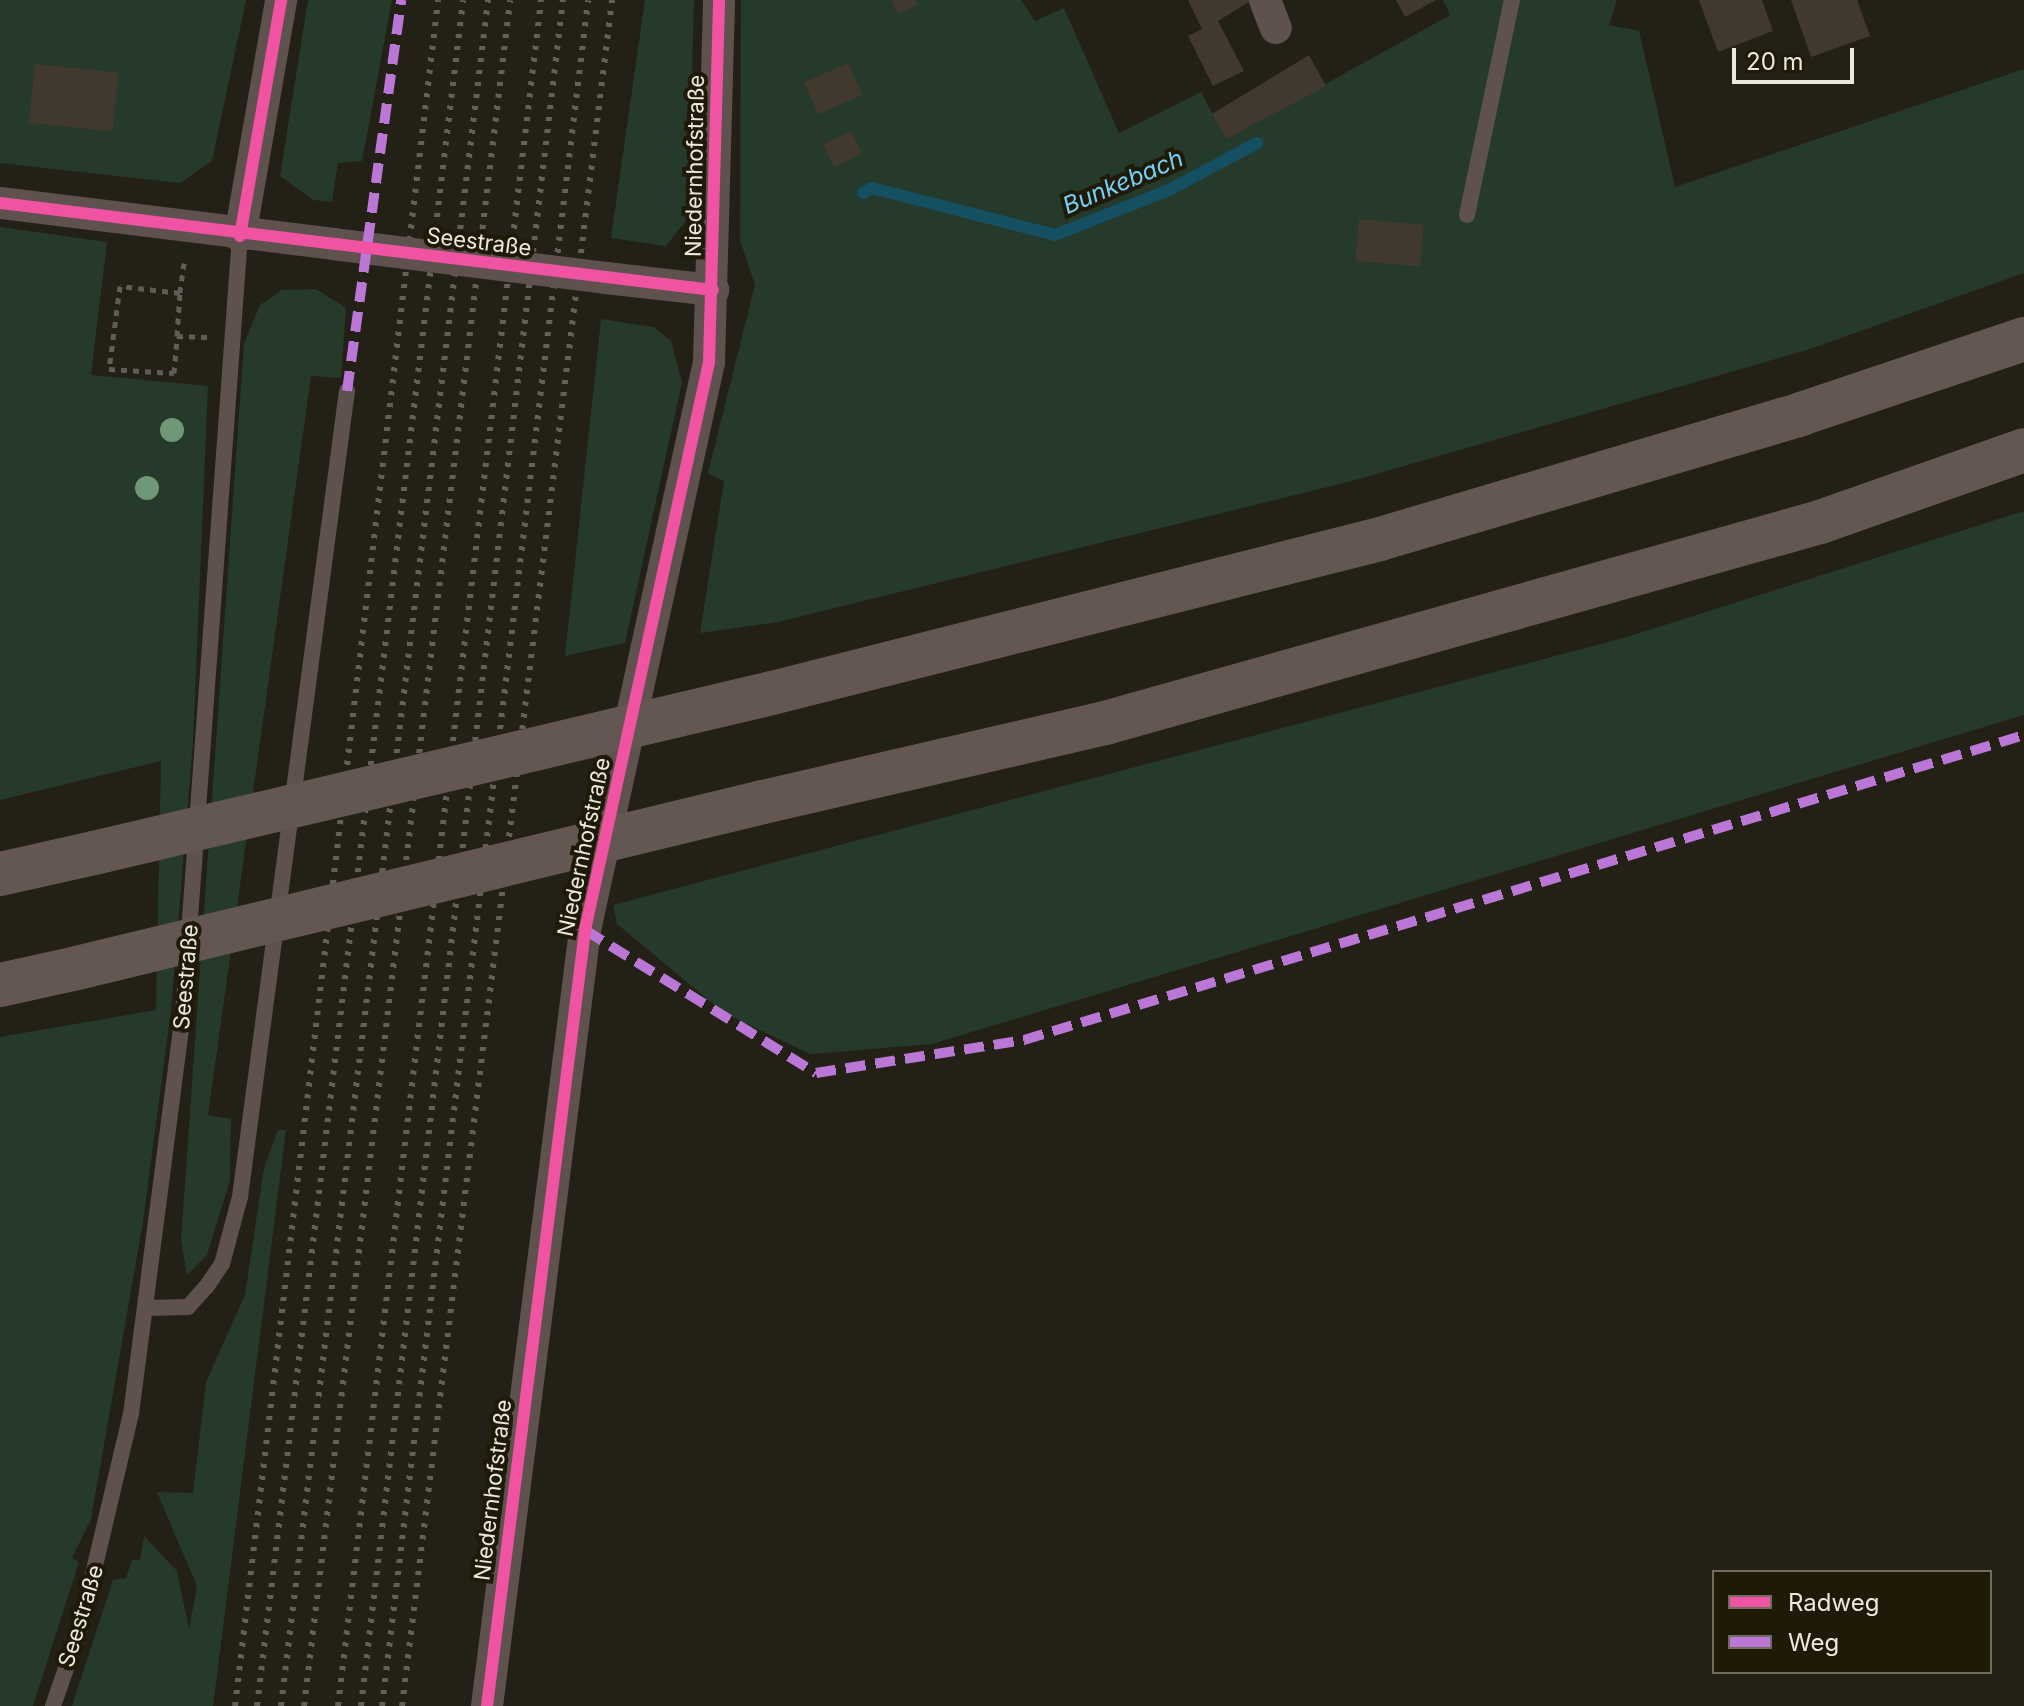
<!DOCTYPE html>
<meta charset="utf-8">
<style>
body{margin:0}
#map{position:relative;width:2024px;height:1706px;overflow:hidden;background:#232016;font-family:Inter,sans-serif}
div>[style]{position:absolute}
.green>*{inset:0;background:#253a2a}
.stream>*{height:12px;margin:-6px;padding:0 6px;transform-origin:6px;border-radius:6px;background:#154f62}
.building>*{inset:0;background:#42392e;transform-origin:0 0}
.path>*{height:5px;margin-top:-2.5px;transform-origin:0;background:repeating-linear-gradient(90deg,#635b56 0 6px,transparent 0 12px)}
.lane>*{height:16px;margin:-8px;padding:0 8px;transform-origin:8px;border-radius:8px;background:#5e514e}
.street>*{height:32px;margin:-16px;padding:0 16px;transform-origin:16px;border-radius:16px;background:#5e514e}
.highway>*{height:44px;margin:-22px;padding:0 22px;transform-origin:22px;border-radius:22px;background:#645650}
.rail>*{height:6px;margin-top:-3px;transform-origin:0;background:repeating-linear-gradient(90deg,#665e5a 0 4px,transparent 0 12px)}
.street-bridge>*{height:32px;margin:-16px;padding:0 16px;transform-origin:16px;border-radius:16px;background:#5e514e}
.highway-bridge>*{height:44px;margin:-22px;padding:0 22px;transform-origin:22px;border-radius:22px;background:#645650}
.quiet>*{height:10px;margin-top:-5px;transform-origin:0;background:repeating-linear-gradient(90deg,#ba77d6 0 20px,transparent 0 30px)}
.cycleway>*{height:12px;margin:-6px;padding:0 6px;transform-origin:6px;border-radius:6px;background:#f153a3}
.trees>*{width:24px;height:24px;margin:-12px;border-radius:50%;background:#709776}
span{translate:-50% -50%;white-space:nowrap;text-align:center;line-height:1.15;-webkit-text-stroke:8px #1f1a08;paint-order:stroke}
.street-label{font-size:22px;color:#ece8dd}
.water-label{font-size:24px;color:#74d0f4;font-style:italic}
.legend{position:absolute;left:1712px;top:1570px;width:280px;height:104px;box-sizing:border-box;background:#1f1a08;border:2px solid #716c5d;margin:0;padding:10px 14px;list-style:none;font-size:24px;color:#ece8dd}
.legend li{display:flex;align-items:center;gap:16px;height:40px}
.legend b{width:40px;border:2px solid #716c5d}
.scale{position:absolute;left:1732px;top:48px;width:122px;height:36px;box-sizing:border-box;border:4px solid #ece8dd;border-top:0;padding-left:10px;font-size:24px;line-height:28px;white-space:nowrap;color:#ece8dd;-webkit-text-stroke:6px #1f1a08;paint-order:stroke}
</style>
<div id="map">
<div class="green">
<div style="clip-path:polygon(0 0,246px 0,212px 161px,180px 183px,0 163px)"></div>
<div style="clip-path:polygon(308px 0,392px 0,362px 161px,338px 163px,332px 202px,313px 200px,280px 176px)"></div>
<div style="clip-path:polygon(645px 0,694px 0,688px 218px,666px 246px,611px 238px)"></div>
<div style="clip-path:polygon(741px 0,1021px 0,1035px 21px,1064px 8px,1119px 133px,1201px 92px,1226px 139px,1450px 15px,1443px 0,1617px 0,1609px 25px,1639px 31px,1675px 187px,2024px 69px,2024px 273px,1807px 350px,1352px 481px,778px 622px,700px 633px,724px 481px,708px 473px,755px 285px,740px 240px)"></div>
<div style="clip-path:polygon(0 227px,107px 242px,91px 375px,208px 386px,193px 742px,171px 1010px,143px 1222px,91px 1519px,72px 1558px,79px 1562px,33px 1706px,0 1706px,0 1037px,156px 1010px,161px 761px,0 800px)"></div>
<div style="clip-path:polygon(316px 289px,346px 308px,341px 378px,311px 376px,208px 1115px,231px 1119px,230px 1180px,207px 1255px,187px 1275px,181px 1240px,244px 343px,260px 305px,282px 290px)"></div>
<div style="clip-path:polygon(601px 319px,654px 327px,671px 341px,682px 382px,625px 643px,565px 656px)"></div>
<div style="clip-path:polygon(2024px 511px,2024px 715px,932px 1044px,810px 1054px,724px 1013px,617px 924px,613px 905px,1627px 637px)"></div>
<div style="clip-path:polygon(278px 1130px,286px 1130px,213px 1706px,72px 1706px,113px 1580px,126px 1578px,132px 1560px,140px 1560px,144px 1536px,177px 1571px,189px 1629px,197px 1586px,157px 1492px,193px 1493px,206px 1382px,245px 1295px,264px 1168px)"></div>
</div>
<div class="stream">
<div style="left:863px;top:193px;width:10px;rotate:-29deg"></div>
<div style="left:872px;top:188px;width:189px;rotate:14.4deg"></div>
<div style="left:1055px;top:235px;width:123px;rotate:-21.5deg"></div>
<div style="left:1169px;top:190px;width:100px;rotate:-28.1deg"></div>
</div>
<div class="building">
<div style="clip-path:polygon(891px 0,915px 0,917px 5px,898px 14px)"></div>
<div style="clip-path:polygon(1188px 0,1252px 0,1218px 21px,1244px 71px,1213px 86px,1188px 36px,1202px 29px)"></div>
<div style="clip-path:polygon(1396px 0,1436px 0,1405px 17px)"></div>
<div style="clip-path:polygon(1699px 0,1762px 0,1773px 31px,1718px 52px)"></div>
<div style="clip-path:polygon(1791px 0,1857px 0,1870px 36px,1811px 57px)"></div>
<div style="clip-path:polygon(1309px 55px,1326px 86px,1226px 139px,1212px 114px)"></div>
<div style="left:848px;top:63px;width:35px;height:48px;rotate:66deg"></div>
<div style="left:35px;top:64px;width:84px;height:59px;rotate:6deg"></div>
<div style="left:851px;top:131px;width:25px;height:31px;rotate:64deg"></div>
<div style="left:1359px;top:219px;width:65px;height:42px;rotate:5deg"></div>
</div>
<div class="path">
<div style="left:184px;top:263px;width:30px;rotate:98deg"></div>
<div style="left:180px;top:293px;width:60px;rotate:-173.3deg"></div>
<div style="left:120px;top:286px;width:84px;rotate:97.5deg"></div>
<div style="left:109px;top:369px;width:65px;rotate:3.5deg"></div>
<div style="left:174px;top:373px;width:37px;rotate:-85deg"></div>
<div style="left:177px;top:336px;width:30px;rotate:2deg"></div>
<div style="left:177px;top:336px;width:43px;rotate:-86deg"></div>
</div>
<div class="lane">
<div style="left:1467px;top:215px;width:220px;rotate:-78.2deg"></div>
<div style="left:145px;top:1308px;width:43px;rotate:-1.3deg"></div>
<div style="left:188px;top:1307px;width:28px;rotate:-48deg"></div>
<div style="left:207px;top:1286px;width:27px;rotate:-56deg"></div>
<div style="left:222px;top:1264px;width:69px;rotate:-75deg"></div>
<div style="left:240px;top:1197px;width:813px;rotate:-82.44deg"></div>
<div style="left:53px;top:1706px;width:86px;rotate:-70.9deg"></div>
<div style="left:81px;top:1625px;width:217px;rotate:-76.7deg"></div>
<div style="left:131px;top:1414px;width:403px;rotate:-82.6deg"></div>
<div style="left:183px;top:1014px;width:780px;rotate:-85.81deg"></div>
</div>
<div class="street">
<div style="left:1265px;top:0;width:30px;rotate:69deg"></div>
<div style="left:0;top:203px;width:336px;rotate:7deg"></div>
<div style="left:240px;top:236px;width:240px;rotate:-80.1deg"></div>
<div style="left:606px;top:278px;width:108px;rotate:6.4deg"></div>
<div style="left:487px;top:1706px;width:782px;rotate:-82.8deg"></div>
<div style="left:585px;top:930px;width:581px;rotate:-77.68deg"></div>
<div style="left:709px;top:362px;width:362px;rotate:-88.4deg"></div>
</div>
<div class="highway">
<div style="left:772px;top:693px;width:627px;rotate:-14.21deg"></div>
<div style="left:1380px;top:539px;width:439px;rotate:-16.5deg"></div>
<div style="left:1801px;top:414px;width:235px;rotate:-18.6deg"></div>
<div style="left:763px;top:802px;width:351px;rotate:-13deg"></div>
<div style="left:1105px;top:723px;width:743px;rotate:-15.7deg"></div>
<div style="left:1820px;top:522px;width:216px;rotate:-19.4deg"></div>
<div style="left:0;top:874px;width:96px;rotate:-12.6deg"></div>
<div style="left:0;top:985px;width:79px;rotate:-12.4deg"></div>
</div>
<div class="rail">
<div style="left:235px;top:1706px;width:1718px;rotate:-83.21deg"></div>
<div style="left:257px;top:1706px;width:1718px;rotate:-83.11deg"></div>
<div style="left:281px;top:1706px;width:1719px;rotate:-83.08deg"></div>
<div style="left:304px;top:1706px;width:1718px;rotate:-83.11deg"></div>
<div style="left:338px;top:1706px;width:1718px;rotate:-83.21deg"></div>
<div style="left:361px;top:1706px;width:1718px;rotate:-83.25deg"></div>
<div style="left:382px;top:1706px;width:1718px;rotate:-83.11deg"></div>
<div style="left:402px;top:1706px;width:1719px;rotate:-82.98deg"></div>
</div>
<div class="street-bridge">
<div style="left:333px;top:244px;width:275px;rotate:7.1deg"></div>
</div>
<div class="highway-bridge">
<div style="left:94px;top:853px;width:697px;rotate:-13.28deg"></div>
<div style="left:77px;top:968px;width:706px;rotate:-13.6deg"></div>
</div>
<div class="quiet">
<div style="left:347px;top:391px;width:395px;rotate:-82.1deg"></div>
<div style="left:585px;top:930px;width:272px;rotate:31.8deg"></div>
<div style="left:816px;top:1073px;width:211px;rotate:-9deg"></div>
<div style="left:1024px;top:1040px;width:1045px;rotate:-16.96deg"></div>
</div>
<div class="cycleway">
<div style="left:0;top:203px;width:718px;rotate:6.96deg"></div>
<div style="left:240px;top:236px;width:240px;rotate:-80.1deg"></div>
<div style="left:487px;top:1706px;width:782px;rotate:-82.8deg"></div>
<div style="left:585px;top:930px;width:581px;rotate:-77.68deg"></div>
<div style="left:709px;top:362px;width:362px;rotate:-88.4deg"></div>
</div>
<div class="trees">
<div style="left:172px;top:430px"></div>
<div style="left:147px;top:488px"></div>
</div>
<div class="street-label">
<span style="left:695px;top:166px;rotate:-89deg">Niedernhofstraße</span>
<span style="left:479px;top:242px;rotate:7deg">Seestraße</span>
<span style="left:584px;top:847px;rotate:-78deg">Niedernhofstraße</span>
<span style="left:186px;top:977px;rotate:-85deg">Seestraße</span>
<span style="left:493px;top:1490px;rotate:-83deg">Niedernhofstraße</span>
<span style="left:81px;top:1616px;rotate:-73deg">Seestraße</span>
</div>
<div class="water-label">
<span style="left:1123px;top:182px;rotate:-23deg">Bunkebach</span>
</div>
<ul class="legend">
<li><b style="height:10px;background:#f153a3"></b>Radweg</li>
<li><b style="height:10px;background:#ba77d6"></b>Weg</li>
</ul>
<div class="scale">20 m</div>
</div>
